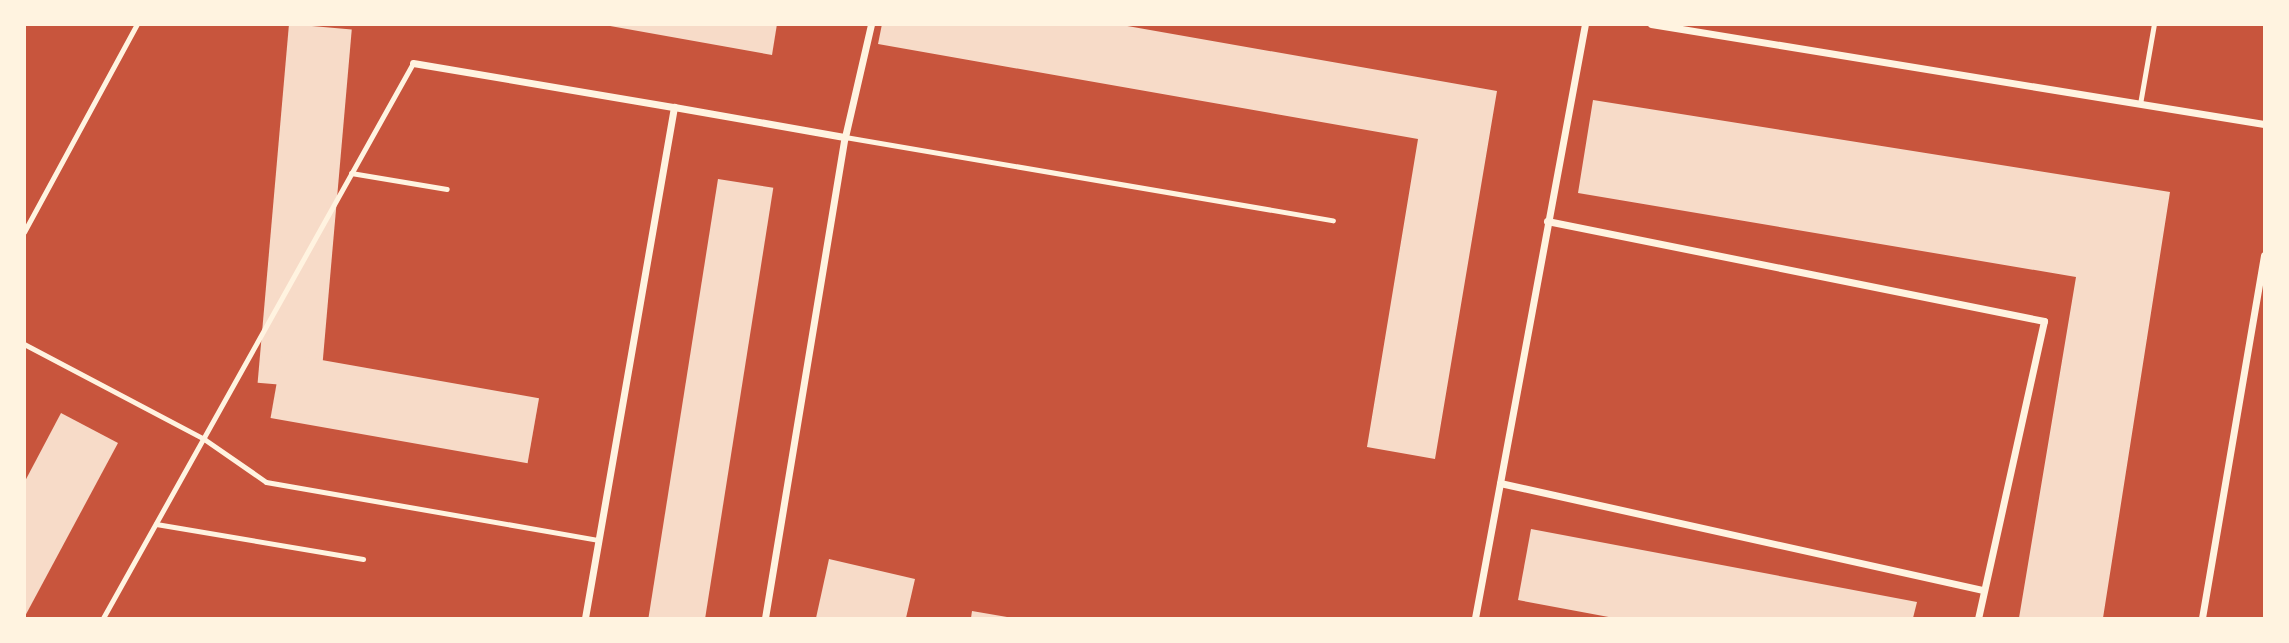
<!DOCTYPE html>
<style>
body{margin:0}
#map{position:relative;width:2289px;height:643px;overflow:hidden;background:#c8553d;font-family:"Source Sans 3",sans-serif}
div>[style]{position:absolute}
.building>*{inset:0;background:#f7dbc8;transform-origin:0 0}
.service>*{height:5px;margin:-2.5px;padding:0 2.5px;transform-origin:2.5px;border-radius:2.5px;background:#fff3e0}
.minor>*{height:7px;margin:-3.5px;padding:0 3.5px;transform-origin:3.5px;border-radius:3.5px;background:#fff3e0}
span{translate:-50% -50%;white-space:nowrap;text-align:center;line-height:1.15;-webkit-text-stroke:7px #fff3e0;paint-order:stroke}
.frame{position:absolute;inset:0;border:26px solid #fff3e0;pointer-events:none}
</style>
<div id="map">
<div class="building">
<div style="left:289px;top:24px;width:63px;height:360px;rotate:5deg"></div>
<div style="clip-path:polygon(599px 24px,777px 24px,772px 55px)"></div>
<div style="clip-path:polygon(882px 24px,1116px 24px,1497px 91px,1435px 459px,1367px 447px,1418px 139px,878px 44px)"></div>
<div style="clip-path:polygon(1593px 100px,2170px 192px,2103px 618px,2019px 618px,2076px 277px,1578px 193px)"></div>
<div style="left:718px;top:179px;width:56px;height:445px;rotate:9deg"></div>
<div style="left:282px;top:353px;width:261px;height:66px;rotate:10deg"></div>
<div style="clip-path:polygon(61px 413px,118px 443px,24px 618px,24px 483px)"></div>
<div style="clip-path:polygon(1531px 529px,1917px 602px,1913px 618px,1614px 618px,1518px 600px)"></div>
<div style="clip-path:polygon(829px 559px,915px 579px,906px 618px,816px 618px)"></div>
<div style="clip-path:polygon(972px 611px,1007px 617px,1007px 618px,971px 618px)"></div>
</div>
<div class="service">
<div style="left:2140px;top:104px;width:81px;rotate:-80.1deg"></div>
<div style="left:845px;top:137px;width:495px;rotate:9.7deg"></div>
<div style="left:351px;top:173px;width:97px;rotate:9.5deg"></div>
<div style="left:24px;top:232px;width:237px;rotate:-61.5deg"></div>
<div style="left:24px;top:344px;width:204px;rotate:27.8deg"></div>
<div style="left:204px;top:439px;width:75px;rotate:34.7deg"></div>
<div style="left:266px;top:482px;width:338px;rotate:9.9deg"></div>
<div style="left:156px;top:524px;width:210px;rotate:9.6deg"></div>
<div style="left:103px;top:618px;width:636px;rotate:-60.81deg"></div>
</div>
<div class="minor">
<div style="left:1651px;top:24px;width:621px;rotate:9.27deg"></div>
<div style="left:413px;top:63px;width:265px;rotate:9.6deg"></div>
<div style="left:1547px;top:221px;width:507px;rotate:11.38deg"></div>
<div style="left:2044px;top:321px;width:304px;rotate:102.5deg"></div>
<div style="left:1500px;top:483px;width:495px;rotate:12.5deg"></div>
<div style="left:585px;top:618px;width:519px;rotate:-80.12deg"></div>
<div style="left:674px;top:107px;width:174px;rotate:10deg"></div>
<div style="left:765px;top:618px;width:488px;rotate:-80.6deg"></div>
<div style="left:845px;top:137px;width:116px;rotate:-77deg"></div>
<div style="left:1475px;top:618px;width:604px;rotate:-79.51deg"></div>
<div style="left:2202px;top:618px;width:368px;rotate:-80.3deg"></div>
</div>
<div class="frame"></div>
</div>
